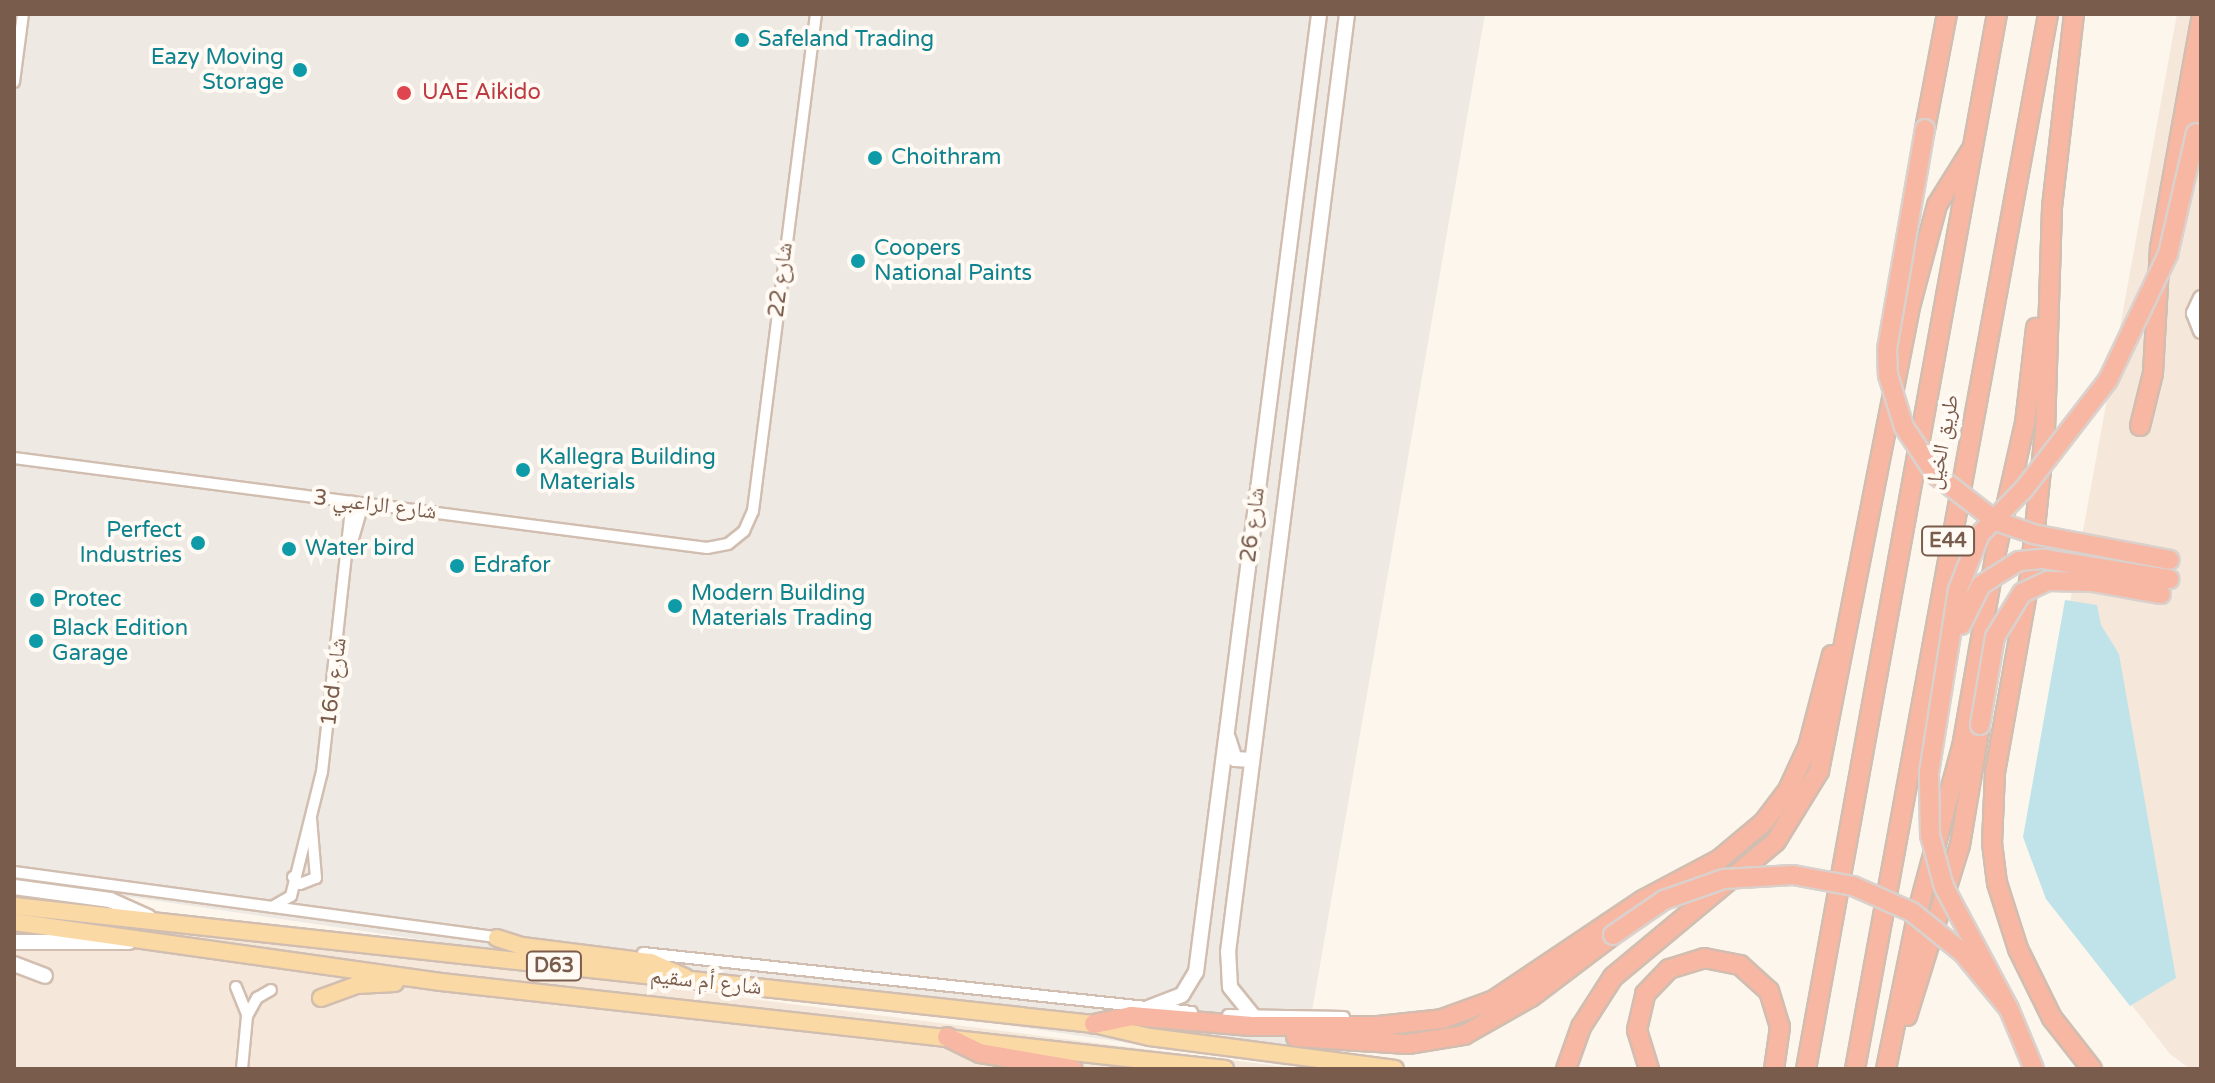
<!DOCTYPE html>
<meta charset="utf-8">
<style>
body{margin:0}
#map{position:relative;width:2215px;height:1083px;overflow:hidden;background:#fdf6ec;font-family:"Varela Round","Noto Naskh Arabic",sans-serif}
div>[style]{position:absolute}
.residential>*{inset:0;background:#f5e8da}
.industrial>*{inset:0;background:#efe9e4}
.water>*{inset:0;background:#bfe3e8}
.roads{filter:drop-shadow(2px 0 #d1beb0) drop-shadow(-2px 0 #d1beb0) drop-shadow(0 2px #d1beb0) drop-shadow(0 -2px #d1beb0)}
.minor>*{height:10px;margin:-5px;padding:0 5px;transform-origin:5px;border-radius:5px;background:#fff}
.secondary>*{height:14px;margin:-7px;padding:0 7px;transform-origin:7px;border-radius:7px;background:#fff}
.primary>*{height:16px;margin:-8px;padding:0 8px;transform-origin:8px;border-radius:8px;background:#fbd9a5}
.motorway>*{height:18px;margin:-9px;padding:0 9px;transform-origin:9px;border-radius:9px;background:#f7b7a3}
.bridges{filter:drop-shadow(2px 0 #dad1cd) drop-shadow(-2px 0 #dad1cd) drop-shadow(0 2px #dad1cd) drop-shadow(0 -2px #dad1cd)}
.motorway-bridge>*{height:18px;margin:-9px;padding:0 9px;transform-origin:9px;border-radius:9px;background:#f7b7a3}
.dots>*{width:22px;height:22px;translate:-50% -50%;box-sizing:border-box;border:4px solid #fffaf3;border-radius:50%}
span{translate:-50% -50%;white-space:nowrap;text-align:center;line-height:1.15;-webkit-text-stroke:8px #fffaf3;paint-order:stroke}
.shield-label span{padding:2px 6px;background:#fffaf3;border:2px solid;border-radius:6px;-webkit-text-stroke-width:0}
.shield-label{font-size:20px;color:#7a5c4d;font-weight:700}
.culture-label{font-size:22px;color:#0d838f}
.left{translate:0 -50%;text-align:left}
.right{translate:-100% -50%;text-align:right}
.health-label{font-size:22px;color:#be3a42}
.street-label{font-size:22px;color:#7a5c4d}
.frame{position:absolute;inset:0;border:16px solid #7a5c4d;pointer-events:none}
</style>
<div id="map">
<div class="residential">
<div style="clip-path:polygon(2177px 14px,2201px 14px,2201px 1069px,2190px 1069px,2170px 1054px,2046px 896px,2028px 833px)"></div>
<div style="clip-path:polygon(14px 905px,1301px 1069px,14px 1069px)"></div>
</div>
<div class="industrial">
<div style="clip-path:polygon(14px 14px,1485px 14px,1307px 1040px,1292px 1039px,1287px 1066px,14px 880px)"></div>
</div>
<div class="water">
<div style="clip-path:polygon(2065px 600px,2097px 605px,2101px 625px,2119px 654px,2176px 978px,2130px 1006px,2046px 899px,2023px 837px)"></div>
</div>
<div class="roads">
<div class="minor">
<div style="left:14px;top:82px;width:69px;rotate:-82.5deg"></div>
<div style="left:14px;top:458px;width:699px;rotate:7.4deg"></div>
<div style="left:707px;top:548px;width:21px;rotate:-11deg"></div>
<div style="left:728px;top:544px;width:21px;rotate:-39deg"></div>
<div style="left:744px;top:531px;width:22px;rotate:-66deg"></div>
<div style="left:753px;top:511px;width:501px;rotate:-82.78deg"></div>
<div style="left:350px;top:549px;width:47px;rotate:-73.9deg"></div>
<div style="left:14px;top:872px;width:490px;rotate:7.7deg"></div>
<div style="left:293px;top:877px;width:10px;rotate:45deg"></div>
<div style="left:300px;top:884px;width:17px;rotate:-21deg"></div>
<div style="left:316px;top:878px;width:59px;rotate:-94.8deg"></div>
<div style="left:272px;top:907px;width:22px;rotate:-30deg"></div>
<div style="left:291px;top:896px;width:128px;rotate:-76deg"></div>
<div style="left:322px;top:772px;width:272px;rotate:-83.7deg"></div>
<div style="left:643px;top:953px;width:552px;rotate:6.13deg"></div>
<div style="left:236px;top:987px;width:29px;rotate:68deg"></div>
<div style="left:1228px;top:1015px;width:116px;rotate:1deg"></div>
<div style="left:242px;top:1069px;width:53px;rotate:-84.6deg"></div>
<div style="left:247px;top:1016px;width:21px;rotate:-61deg"></div>
<div style="left:257px;top:998px;width:16px;rotate:-30deg"></div>
</div>
<div class="secondary">
<div style="left:2201px;top:298px;width:17px;rotate:115deg"></div>
<div style="left:2194px;top:313px;width:19px;rotate:69deg"></div>
<div style="left:1228px;top:738px;width:22px;rotate:72deg"></div>
<div style="left:1235px;top:759px;width:17px;rotate:3deg"></div>
<div style="left:14px;top:887px;width:97px;rotate:7.7deg"></div>
<div style="left:110px;top:900px;width:42px;rotate:24.1deg"></div>
<div style="left:14px;top:942px;width:115px"></div>
<div style="left:14px;top:964px;width:33px;rotate:21deg"></div>
<div style="left:1148px;top:1008px;width:36px;rotate:-21deg"></div>
<div style="left:1182px;top:995px;width:27px;rotate:-59deg"></div>
<div style="left:1196px;top:972px;width:966px;rotate:-82.68deg"></div>
<div style="left:1254px;top:1017px;width:38px;rotate:-129deg"></div>
<div style="left:1230px;top:987px;width:35px;rotate:-93deg"></div>
<div style="left:1228px;top:952px;width:946px;rotate:-82.77deg"></div>
</div>
<div class="primary">
<div style="left:14px;top:906px;width:1086px;rotate:6.24deg"></div>
<div style="left:1094px;top:1024px;width:57px;rotate:13.1deg"></div>
<div style="left:1150px;top:1037px;width:247px;rotate:7.4deg"></div>
<div style="left:14px;top:922px;width:431px;rotate:8deg"></div>
<div style="left:441px;top:982px;width:789px;rotate:6.33deg"></div>
<div style="left:497px;top:938px;width:26px;rotate:18deg"></div>
<div style="left:522px;top:946px;width:130px;rotate:7.1deg"></div>
<div style="left:651px;top:962px;width:37px;rotate:24deg"></div>
<div style="left:321px;top:998px;width:38px;rotate:-20deg"></div>
<div style="left:357px;top:985px;width:38px;rotate:-3deg"></div>
</div>
<div class="motorway">
<div style="left:2074px;top:14px;width:195px;rotate:96.5deg"></div>
<div style="left:2052px;top:208px;width:223px;rotate:91.8deg"></div>
<div style="left:2045px;top:431px;width:146px;rotate:95.9deg"></div>
<div style="left:2030px;top:576px;width:199px;rotate:100.1deg"></div>
<div style="left:1995px;top:772px;width:71px;rotate:92.4deg"></div>
<div style="left:1992px;top:843px;width:40px;rotate:82.9deg"></div>
<div style="left:1997px;top:883px;width:69px;rotate:72.3deg"></div>
<div style="left:2018px;top:949px;width:77px;rotate:63.8deg"></div>
<div style="left:2052px;top:1018px;width:65px;rotate:51.9deg"></div>
<div style="left:1925px;top:129px;width:117px;rotate:-79.2deg"></div>
<div style="left:2196px;top:133px;width:43px;rotate:-83.4deg"></div>
<div style="left:2140px;top:426px;width:55px;rotate:-76.2deg"></div>
<div style="left:2153px;top:373px;width:125px;rotate:-86.8deg"></div>
<div style="left:2160px;top:248px;width:231px;rotate:-79.8deg"></div>
<div style="left:1907px;top:1016px;width:179px;rotate:-72.8deg"></div>
<div style="left:1960px;top:845px;width:122px;rotate:-80.5deg"></div>
<div style="left:1094px;top:1024px;width:38px;rotate:-12deg"></div>
<div style="left:1131px;top:1016px;width:121px;rotate:4.7deg"></div>
<div style="left:1252px;top:1026px;width:126px"></div>
<div style="left:1378px;top:1026px;width:64px;rotate:-6.2deg"></div>
<div style="left:1442px;top:1019px;width:55px;rotate:-20.1deg"></div>
<div style="left:1494px;top:1000px;width:179px;rotate:-33.9deg"></div>
<div style="left:1643px;top:900px;width:87px;rotate:-28deg"></div>
<div style="left:1720px;top:859px;width:57px;rotate:-40.1deg"></div>
<div style="left:1764px;top:822px;width:40px;rotate:-53deg"></div>
<div style="left:1788px;top:790px;width:47px;rotate:-65.1deg"></div>
<div style="left:1808px;top:747px;width:95px;rotate:-75.4deg"></div>
<div style="left:947px;top:1037px;width:37px;rotate:26deg"></div>
<div style="left:980px;top:1053px;width:94px;rotate:9.8deg"></div>
<div style="left:1296px;top:1037px;width:112px;rotate:3.6deg"></div>
<div style="left:1408px;top:1044px;width:57px;rotate:-9.1deg"></div>
<div style="left:1464px;top:1035px;width:77px;rotate:-29.6deg"></div>
<div style="left:1531px;top:997px;width:103px;rotate:-37.1deg"></div>
<div style="left:1566px;top:1069px;width:45px;rotate:-70.3deg"></div>
<div style="left:1581px;top:1027px;width:59px;rotate:-57.4deg"></div>
<div style="left:1613px;top:977px;width:212px;rotate:-39.8deg"></div>
<div style="left:1776px;top:841px;width:82px;rotate:-58.4deg"></div>
<div style="left:1819px;top:771px;width:477px;rotate:-78.9deg"></div>
<div style="left:1911px;top:303px;width:101px;rotate:-75.1deg"></div>
<div style="left:1937px;top:205px;width:66px;rotate:-58deg"></div>
<div style="left:1649px;top:1069px;width:41px;rotate:-107.1deg"></div>
<div style="left:1637px;top:1030px;width:37px;rotate:-77deg"></div>
<div style="left:1645px;top:994px;width:35px;rotate:-46deg"></div>
<div style="left:1669px;top:969px;width:37px;rotate:-17deg"></div>
<div style="left:1704px;top:958px;width:37px;rotate:11deg"></div>
<div style="left:1740px;top:965px;width:39px;rotate:42deg"></div>
<div style="left:1769px;top:991px;width:38px;rotate:73deg"></div>
<div style="left:1780px;top:1027px;width:42px;rotate:98.1deg"></div>
<div style="left:1806px;top:1069px;width:1072px;rotate:-79.74deg"></div>
<div style="left:1855px;top:1069px;width:1073px;rotate:-79.63deg"></div>
<div style="left:1886px;top:1069px;width:165px;rotate:-78.5deg"></div>
<div style="left:1919px;top:907px;width:166px;rotate:-75deg"></div>
<div style="left:1962px;top:747px;width:203px;rotate:-80.1deg"></div>
<div style="left:1997px;top:547px;width:127px;rotate:-77.3deg"></div>
<div style="left:2025px;top:423px;width:96px;rotate:-83.4deg"></div>
</div>
</div>
<div class="bridges">
<div class="motorway-bridge">
<div style="left:1925px;top:129px;width:224px;rotate:99.8deg"></div>
<div style="left:1887px;top:350px;width:25px;rotate:88deg"></div>
<div style="left:1888px;top:375px;width:54px;rotate:72.9deg"></div>
<div style="left:1904px;top:427px;width:58px;rotate:56.3deg"></div>
<div style="left:1936px;top:475px;width:76px;rotate:37.5deg"></div>
<div style="left:1996px;top:521px;width:39px;rotate:19deg"></div>
<div style="left:2033px;top:534px;width:139px;rotate:10.7deg"></div>
<div style="left:1961px;top:625px;width:45px;rotate:-63.4deg"></div>
<div style="left:1981px;top:585px;width:45px;rotate:-32.3deg"></div>
<div style="left:2019px;top:561px;width:25px;rotate:-5deg"></div>
<div style="left:2044px;top:559px;width:127px;rotate:9.1deg"></div>
<div style="left:1980px;top:725px;width:89px;rotate:-80.3deg"></div>
<div style="left:1995px;top:637px;width:52px;rotate:-58.5deg"></div>
<div style="left:2022px;top:593px;width:29px;rotate:-25deg"></div>
<div style="left:2048px;top:581px;width:44px;rotate:1.3deg"></div>
<div style="left:2092px;top:582px;width:70px;rotate:9.9deg"></div>
<div style="left:1613px;top:935px;width:62px;rotate:-34.5deg"></div>
<div style="left:1664px;top:900px;width:64px;rotate:-19.3deg"></div>
<div style="left:1724px;top:879px;width:69px;rotate:-3.3deg"></div>
<div style="left:1793px;top:875px;width:61px;rotate:10.4deg"></div>
<div style="left:1853px;top:886px;width:64px;rotate:23.8deg"></div>
<div style="left:1912px;top:912px;width:65px;rotate:38.8deg"></div>
<div style="left:1963px;top:953px;width:72px;rotate:50.6deg"></div>
<div style="left:2009px;top:1009px;width:65px;rotate:67.4deg"></div>
<div style="left:2009px;top:1009px;width:138px;rotate:-118deg"></div>
<div style="left:1944px;top:887px;width:54px;rotate:-105.1deg"></div>
<div style="left:1930px;top:835px;width:62px;rotate:-90.9deg"></div>
<div style="left:1929px;top:773px;width:185px;rotate:-81deg"></div>
<div style="left:1958px;top:590px;width:60px;rotate:-68.6deg"></div>
<div style="left:1980px;top:534px;width:63px;rotate:-45.6deg"></div>
<div style="left:2024px;top:489px;width:138px;rotate:-52.4deg"></div>
<div style="left:2108px;top:380px;width:140px;rotate:-64.5deg"></div>
<div style="left:2168px;top:254px;width:124px;rotate:-77deg"></div>
</div>
</div>
<div class="dots">
<div style="left:742px;top:40px;background:#0f9aa8"></div>
<div style="left:300px;top:70px;background:#0f9aa8"></div>
<div style="left:404px;top:93px;background:#e0444e"></div>
<div style="left:875px;top:158px;background:#0f9aa8"></div>
<div style="left:858px;top:261px;background:#0f9aa8"></div>
<div style="left:523px;top:470px;background:#0f9aa8"></div>
<div style="left:198px;top:543px;background:#0f9aa8"></div>
<div style="left:289px;top:549px;background:#0f9aa8"></div>
<div style="left:457px;top:566px;background:#0f9aa8"></div>
<div style="left:37px;top:600px;background:#0f9aa8"></div>
<div style="left:675px;top:606px;background:#0f9aa8"></div>
<div style="left:36px;top:641px;background:#0f9aa8"></div>
</div>
<div class="shield-label">
<span style="left:1948px;top:541px">E44</span>
<span style="left:554px;top:966px">D63</span>
</div>
<div class="culture-label">
<span class="left" style="left:758px;top:40px">Safeland Trading</span>
<span class="right" style="left:284px;top:70px">Eazy Moving<br>Storage</span>
<span class="left" style="left:891px;top:158px">Choithram</span>
<span class="left" style="left:874px;top:261px">Coopers<br>National Paints</span>
<span class="left" style="left:539px;top:470px">Kallegra Building<br>Materials</span>
<span class="right" style="left:182px;top:543px">Perfect<br>Industries</span>
<span class="left" style="left:305px;top:549px">Water bird</span>
<span class="left" style="left:473px;top:566px">Edrafor</span>
<span class="left" style="left:691px;top:606px">Modern Building<br>Materials Trading</span>
<span class="left" style="left:53px;top:600px">Protec</span>
<span class="left" style="left:52px;top:641px">Black Edition<br>Garage</span>
</div>
<div class="health-label">
<span class="left" style="left:422px;top:93px">UAE Aikido</span>
</div>
<div class="street-label">
<span style="left:781px;top:280px;rotate:-83deg">شارع 22</span>
<span style="left:1943px;top:442px;rotate:-79deg">طريق الخيل</span>
<span style="left:375px;top:505px;rotate:7deg">شارع الراعبي 3</span>
<span style="left:1253px;top:525px;rotate:-83deg">شارع 26</span>
<span style="left:334px;top:682px;rotate:-83deg">16d شارع</span>
<span style="left:706px;top:982px;rotate:6deg">شارع أم سقيم</span>
</div>
<div class="frame"></div>
</div>
